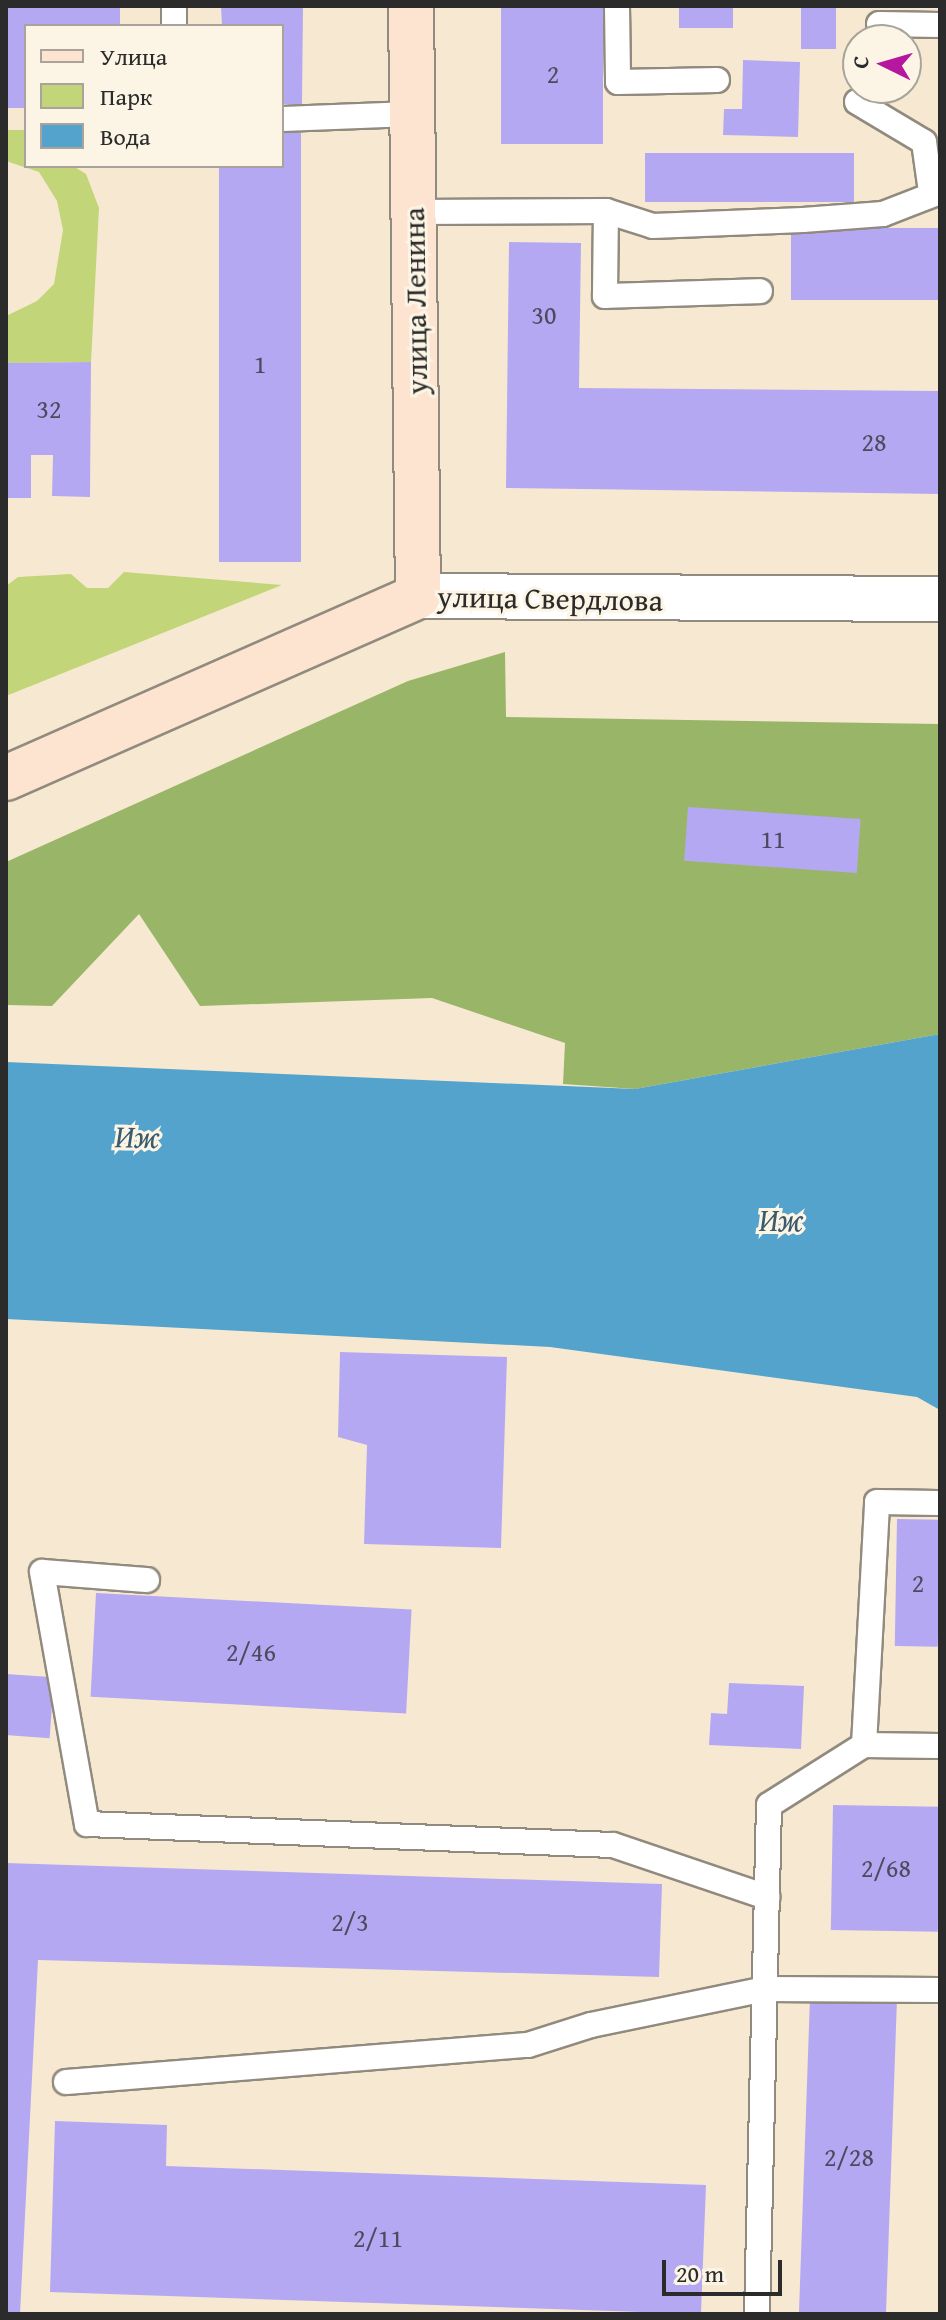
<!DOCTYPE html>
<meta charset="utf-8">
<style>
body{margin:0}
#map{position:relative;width:946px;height:2320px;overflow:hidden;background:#f7e9d1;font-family:"Gentium Book Plus",serif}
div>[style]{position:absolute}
.green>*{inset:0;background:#c2d578}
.forest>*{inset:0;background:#99b668}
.water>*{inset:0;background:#53a3cd}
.building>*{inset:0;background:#b5a8f3;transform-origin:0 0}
.roads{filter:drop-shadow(2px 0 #918a7e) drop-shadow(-2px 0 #918a7e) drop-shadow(0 2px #918a7e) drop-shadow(0 -2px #918a7e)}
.service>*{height:24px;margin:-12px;padding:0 12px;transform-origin:12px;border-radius:12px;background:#fff}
.minor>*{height:44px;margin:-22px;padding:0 22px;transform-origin:22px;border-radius:22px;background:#fff}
.secondary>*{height:44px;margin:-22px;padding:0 22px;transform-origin:22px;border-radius:22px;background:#fde4d1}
span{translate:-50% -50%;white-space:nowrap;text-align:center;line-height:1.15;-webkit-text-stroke:6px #fcf5e5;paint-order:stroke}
.number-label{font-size:26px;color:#4e4a5d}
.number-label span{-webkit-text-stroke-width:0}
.street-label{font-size:30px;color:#2b2b2b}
.water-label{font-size:32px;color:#3b5b6c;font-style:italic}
.frame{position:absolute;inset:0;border:8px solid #2b2b2b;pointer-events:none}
.legend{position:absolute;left:24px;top:24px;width:260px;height:144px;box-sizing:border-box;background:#fcf5e5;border:2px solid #a8a49b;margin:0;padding:10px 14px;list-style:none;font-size:24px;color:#2b2b2b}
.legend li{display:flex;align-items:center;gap:16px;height:40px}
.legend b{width:40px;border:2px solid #a8a49b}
.north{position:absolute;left:842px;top:24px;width:80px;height:80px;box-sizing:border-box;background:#fcf5e5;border:2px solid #a8a49b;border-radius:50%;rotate:275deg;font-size:22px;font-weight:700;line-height:32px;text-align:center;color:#2b2b2b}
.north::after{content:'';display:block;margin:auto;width:28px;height:36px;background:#b5179e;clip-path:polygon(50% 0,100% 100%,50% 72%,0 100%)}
.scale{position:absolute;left:662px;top:2260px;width:120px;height:36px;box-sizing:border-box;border:4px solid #2b2b2b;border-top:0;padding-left:10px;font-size:24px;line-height:28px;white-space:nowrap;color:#2b2b2b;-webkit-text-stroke:6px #fcf5e5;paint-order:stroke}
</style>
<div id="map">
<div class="green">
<div style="clip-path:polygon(6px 130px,26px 130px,26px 166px,73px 166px,86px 174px,99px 208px,91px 362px,6px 363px,6px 316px,37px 301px,54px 284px,63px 230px,57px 201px,39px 172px,6px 161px)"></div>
<div style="clip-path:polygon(124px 572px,282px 585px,6px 696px,6px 586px,18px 577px,71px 574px,87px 588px,108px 588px)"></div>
</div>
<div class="forest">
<div style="clip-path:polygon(505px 652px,506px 717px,940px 724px,940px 1034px,635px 1089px,563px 1084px,565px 1043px,432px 998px,200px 1006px,139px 914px,52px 1006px,6px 1005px,6px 862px,408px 681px)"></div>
</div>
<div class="water">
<div style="clip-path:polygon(940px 1034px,940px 1410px,917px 1397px,550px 1347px,6px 1319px,6px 1062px,635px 1089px)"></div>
</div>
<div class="building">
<div style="clip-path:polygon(6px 6px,120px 6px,120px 26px,26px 26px,26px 108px,6px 108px)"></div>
<div style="clip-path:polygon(221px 6px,303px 6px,302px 104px,282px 104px,282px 26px,222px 26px)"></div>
<div style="left:501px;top:6px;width:102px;height:138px"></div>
<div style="left:679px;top:6px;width:54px;height:22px"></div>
<div style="left:801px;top:6px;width:35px;height:43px"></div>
<div style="clip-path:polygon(743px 60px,800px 62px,798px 137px,723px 135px,724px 109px,742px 109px)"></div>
<div style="clip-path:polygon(282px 133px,301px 133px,301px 562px,219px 562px,219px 166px,282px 166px)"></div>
<div style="left:645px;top:153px;width:209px;height:49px"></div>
<div style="left:940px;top:228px;width:72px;height:149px;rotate:90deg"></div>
<div style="clip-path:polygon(509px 242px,581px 243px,579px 388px,940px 391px,940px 494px,506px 488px)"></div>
<div style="clip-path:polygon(91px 362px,90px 497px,52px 496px,53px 455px,31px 455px,31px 498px,6px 498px,6px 363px)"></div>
<div style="left:688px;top:807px;width:173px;height:54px;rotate:4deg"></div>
<div style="clip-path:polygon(340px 1352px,507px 1357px,501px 1548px,364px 1544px,367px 1445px,338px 1437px)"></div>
<div style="left:897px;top:1519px;width:43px;height:127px;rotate:1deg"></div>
<div style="left:96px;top:1593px;width:316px;height:104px;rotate:3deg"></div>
<div style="left:6px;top:1674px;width:48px;height:61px;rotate:4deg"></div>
<div style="clip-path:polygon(729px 1683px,804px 1686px,801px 1749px,709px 1745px,711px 1713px,727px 1714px)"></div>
<div style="left:833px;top:1805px;width:107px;height:125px;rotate:1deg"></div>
<div style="clip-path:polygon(6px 1863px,662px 1884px,659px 1977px,38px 1960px,20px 2314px,6px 2314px)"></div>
<div style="left:810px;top:1997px;width:87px;height:317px;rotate:2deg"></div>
<div style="clip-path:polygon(55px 2121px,167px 2125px,166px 2166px,706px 2185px,701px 2314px,50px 2292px)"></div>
</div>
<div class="roads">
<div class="service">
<div style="left:174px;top:6px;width:20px;rotate:90deg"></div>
<div style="left:617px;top:6px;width:76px;rotate:89.2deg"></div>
<div style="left:618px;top:82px;width:99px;rotate:-1.2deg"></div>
<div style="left:879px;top:24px;width:61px;rotate:0.9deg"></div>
<div style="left:857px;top:102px;width:78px;rotate:30.8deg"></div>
<div style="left:924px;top:142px;width:50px;rotate:82deg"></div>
<div style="left:282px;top:119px;width:130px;rotate:-2.2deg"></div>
<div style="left:606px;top:211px;width:49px;rotate:17.7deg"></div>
<div style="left:653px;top:226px;width:150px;rotate:-2.3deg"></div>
<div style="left:803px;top:220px;width:80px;rotate:-4.3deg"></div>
<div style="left:883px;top:214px;width:61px;rotate:-21.1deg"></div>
<div style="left:414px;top:212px;width:192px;rotate:-0.3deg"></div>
<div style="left:606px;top:211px;width:85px;rotate:90.7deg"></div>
<div style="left:605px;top:296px;width:155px;rotate:-1.8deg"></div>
<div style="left:147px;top:1580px;width:105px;rotate:-175.6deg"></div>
<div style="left:42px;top:1572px;width:256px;rotate:79.9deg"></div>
<div style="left:87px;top:1824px;width:526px;rotate:2.29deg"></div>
<div style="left:613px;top:1845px;width:163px;rotate:18.7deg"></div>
<div style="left:864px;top:1745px;width:243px;rotate:-86.9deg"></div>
<div style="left:877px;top:1502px;width:63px;rotate:0.9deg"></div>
<div style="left:66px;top:2082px;width:463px;rotate:-4.6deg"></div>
<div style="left:528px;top:2045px;width:66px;rotate:-17.6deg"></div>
<div style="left:591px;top:2025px;width:178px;rotate:-11.7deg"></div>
<div style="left:765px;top:1989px;width:175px;rotate:0.3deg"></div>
<div style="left:757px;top:2314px;width:509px;rotate:-88.65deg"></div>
<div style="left:769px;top:1805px;width:112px;rotate:-32.3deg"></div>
<div style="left:864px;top:1745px;width:76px;rotate:0.8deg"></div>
</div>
<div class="minor">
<div style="left:418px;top:596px;width:522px;rotate:0.33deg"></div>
</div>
<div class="secondary">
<div style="left:6px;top:778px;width:450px;rotate:-23.8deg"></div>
<div style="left:418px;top:596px;width:590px;rotate:-90.68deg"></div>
</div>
</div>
<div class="number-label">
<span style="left:553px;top:74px">2</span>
<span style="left:544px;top:315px">30</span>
<span style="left:260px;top:364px">1</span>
<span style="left:49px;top:409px">32</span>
<span style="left:874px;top:442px">28</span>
<span style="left:773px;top:839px">11</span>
<span style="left:918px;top:1583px">2</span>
<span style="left:251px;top:1652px">2/46</span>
<span style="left:886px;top:1868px">2/68</span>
<span style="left:350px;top:1922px">2/3</span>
<span style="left:849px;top:2157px">2/28</span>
<span style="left:378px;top:2238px">2/11</span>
</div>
<div class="street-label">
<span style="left:415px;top:301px;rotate:-91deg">улица Ленина</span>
<span style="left:550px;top:598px;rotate:1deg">улица Свердлова</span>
</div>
<div class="water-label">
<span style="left:137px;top:1137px;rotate:1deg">Иж</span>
<span style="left:781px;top:1220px">Иж</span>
</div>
<div class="frame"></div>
<ul class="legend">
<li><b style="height:10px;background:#fde4d1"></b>Улица</li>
<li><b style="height:22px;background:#c2d578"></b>Парк</li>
<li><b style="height:22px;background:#53a3cd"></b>Вода</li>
</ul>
<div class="north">С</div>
<div class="scale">20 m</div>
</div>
